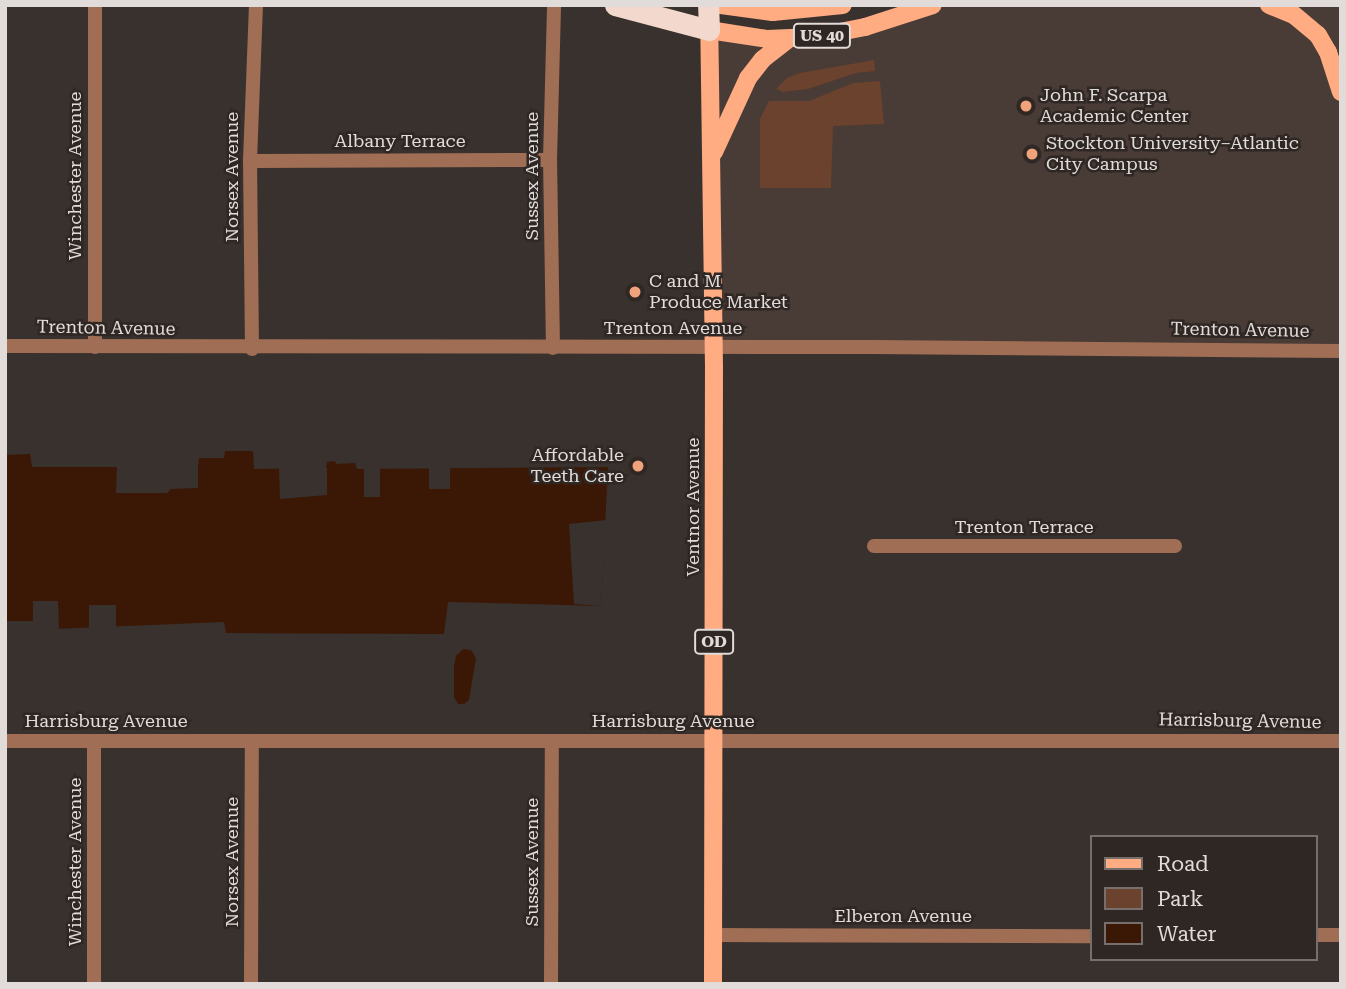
<!DOCTYPE html>
<meta charset="utf-8">
<style>
body{margin:0}
#map{position:relative;width:1346px;height:989px;overflow:hidden;background:#39312d;font-family:"Roboto Serif",serif}
div>[style]{position:absolute}
.built>*{inset:0;background:#493b35}
.green>*{inset:0;background:#6a422d}
.water>*{inset:0;background:#3b1805}
.pier>*{inset:0;background:#39312d;transform-origin:0 0}
.street>*{height:14px;margin:-7px;padding:0 7px;transform-origin:7px;border-radius:7px;background:#a06e55}
.primary>*{height:18px;margin:-9px;padding:0 9px;transform-origin:9px;border-radius:9px;background:#ffac83}
.highway>*{height:21px;margin:-10.5px;padding:0 10.5px;transform-origin:10.5px;border-radius:10.5px;background:#f3d9cd}
.dots>*{width:19px;height:19px;translate:-50% -50%;box-sizing:border-box;border:4px solid #2e2723;border-radius:50%}
span{translate:-50% -50%;white-space:nowrap;text-align:center;line-height:1.15;-webkit-text-stroke:5px #2e2723;paint-order:stroke}
.shield-label span{padding:2px 5px;background:#2e2723;border:2px solid;border-radius:5px;-webkit-text-stroke-width:0}
.shield-label{font-size:16px;color:#e1dbd9;font-weight:700}
.poi-label{font-size:18px;color:#e1dbd9}
.left{translate:0 -50%;text-align:left}
.right{translate:-100% -50%;text-align:right}
.street-label{font-size:18px;color:#e1dbd9}
.frame{position:absolute;inset:0;border:7px solid #e1dbd9;pointer-events:none}
.legend{position:absolute;left:1090px;top:835px;width:228px;height:126px;box-sizing:border-box;background:#2e2723;border:2px solid #766f6c;margin:0;padding:9px 12px;list-style:none;font-size:21px;color:#e1dbd9}
.legend li{display:flex;align-items:center;gap:14px;height:35px}
.legend b{width:35px;border:2px solid #766f6c}
</style>
<div id="map">
<div class="built">
<div style="clip-path:polygon(933px 5px,1341px 5px,1341px 351px,713px 348px,709px 30px,767px 39px)"></div>
</div>
<div class="green">
<div style="clip-path:polygon(874px 60px,875px 71px,856px 73px,808px 89px,783px 92px,776px 89px,787px 78px,800px 73px)"></div>
<div style="clip-path:polygon(880px 81px,884px 124px,833px 126px,831px 188px,760px 188px,760px 119px,769px 101px,809px 101px,853px 83px)"></div>
</div>
<div class="water">
<div style="clip-path:polygon(225px 451px,253px 451px,254px 469px,326px 468px,327px 462px,335px 461px,336px 464px,355px 463px,357px 469px,608px 467px,601px 606px,448px 602px,444px 634px,226px 633px,224px 622px,5px 631px,5px 455px,30px 454px,32px 467px,198px 467px,199px 458px,224px 458px)"></div>
<div style="clip-path:polygon(463px 649px,471px 650px,476px 658px,469px 700px,464px 704px,458px 704px,454px 697px,454px 666px,456px 656px)"></div>
</div>
<div class="pier">
<div style="clip-path:polygon(117px 467px,198px 467px,198px 488px,171px 489px,167px 493px,116px 493px)"></div>
<div style="left:450px;top:467px;width:22px;height:21px;rotate:90deg"></div>
<div style="clip-path:polygon(279px 468px,327px 468px,327px 495px,280px 499px)"></div>
<div style="left:364px;top:468px;width:16px;height:29px"></div>
<div style="clip-path:polygon(606px 520px,601px 606px,574px 604px,569px 524px)"></div>
<div style="clip-path:polygon(33px 601px,58px 601px,59px 631px,5px 631px,5px 621px,33px 621px)"></div>
<div style="left:89px;top:605px;width:27px;height:27px"></div>
</div>
<div class="street">
<div style="left:95px;top:5px;width:342px;rotate:90deg"></div>
<div style="left:250px;top:161px;width:300px;rotate:-0.2deg"></div>
<div style="left:5px;top:346px;width:866px;rotate:0.07deg"></div>
<div style="left:871px;top:347px;width:470px;rotate:0.5deg"></div>
<div style="left:553px;top:348px;width:188px;rotate:-90.9deg"></div>
<div style="left:550px;top:160px;width:155px;rotate:-88.5deg"></div>
<div style="left:252px;top:349px;width:188px;rotate:-90.6deg"></div>
<div style="left:250px;top:161px;width:156px;rotate:-87.8deg"></div>
<div style="left:874px;top:546px;width:301px"></div>
<div style="left:5px;top:741px;width:1336px"></div>
<div style="left:713px;top:935px;width:379px;rotate:0.2deg"></div>
<div style="left:1316px;top:935px;width:25px"></div>
<div style="left:94px;top:984px;width:243px;rotate:-90deg"></div>
<div style="left:251px;top:984px;width:243px;rotate:-89.8deg"></div>
<div style="left:551px;top:984px;width:243px;rotate:-89.8deg"></div>
</div>
<div class="primary">
<div style="left:721px;top:5px;width:52px;rotate:7.7deg"></div>
<div style="left:773px;top:12px;width:70px;rotate:-5.7deg"></div>
<div style="left:1269px;top:5px;width:27px;rotate:22deg"></div>
<div style="left:1294px;top:15px;width:31px;rotate:40deg"></div>
<div style="left:1318px;top:35px;width:20px;rotate:60deg"></div>
<div style="left:1328px;top:52px;width:42px;rotate:72deg"></div>
<div style="left:714px;top:152px;width:81px;rotate:-65.3deg"></div>
<div style="left:748px;top:78px;width:24px;rotate:-52deg"></div>
<div style="left:763px;top:59px;width:33px;rotate:-38deg"></div>
<div style="left:713px;top:984px;width:616px;rotate:-89.91deg"></div>
<div style="left:714px;top:368px;width:338px;rotate:-90.8deg"></div>
<div style="left:709px;top:30px;width:59px;rotate:8.8deg"></div>
<div style="left:767px;top:39px;width:47px;rotate:-2.4deg"></div>
<div style="left:814px;top:37px;width:52px;rotate:-11.1deg"></div>
<div style="left:865px;top:27px;width:71px;rotate:-17.9deg"></div>
</div>
<div class="highway">
<div style="left:615px;top:5px;width:97px;rotate:14.9deg"></div>
<div style="left:709px;top:30px;width:25px;rotate:-92deg"></div>
</div>
<div class="dots">
<div style="left:1026px;top:106px;background:#f0a27a"></div>
<div style="left:1032px;top:154px;background:#f0a27a"></div>
<div style="left:635px;top:292px;background:#f0a27a"></div>
<div style="left:638px;top:466px;background:#f0a27a"></div>
</div>
<div class="shield-label">
<span style="left:822px;top:36px">US 40</span>
<span style="left:714px;top:642px">OD</span>
</div>
<div class="poi-label">
<span class="left" style="left:1040px;top:106px">John F. Scarpa<br>Academic Center</span>
<span class="left" style="left:1046px;top:154px">Stockton University–Atlantic<br>City Campus</span>
<span class="left" style="left:649px;top:292px">C and M<br>Produce Market</span>
<span class="right" style="left:624px;top:466px">Affordable<br>Teeth Care</span>
</div>
<div class="street-label">
<span style="left:400px;top:141px">Albany Terrace</span>
<span style="left:75px;top:176px;rotate:-90deg">Winchester Avenue</span>
<span style="left:532px;top:176px;rotate:-90deg">Sussex Avenue</span>
<span style="left:232px;top:177px;rotate:-90deg">Norsex Avenue</span>
<span style="left:106px;top:328px;rotate:1deg">Trenton Avenue</span>
<span style="left:673px;top:328px">Trenton Avenue</span>
<span style="left:1240px;top:330px;rotate:1deg">Trenton Avenue</span>
<span style="left:693px;top:507px;rotate:-90deg">Ventnor Avenue</span>
<span style="left:1024px;top:527px">Trenton Terrace</span>
<span style="left:106px;top:721px">Harrisburg Avenue</span>
<span style="left:673px;top:721px">Harrisburg Avenue</span>
<span style="left:1240px;top:721px;rotate:1deg">Harrisburg Avenue</span>
<span style="left:75px;top:862px;rotate:-90deg">Winchester Avenue</span>
<span style="left:232px;top:862px;rotate:-90deg">Norsex Avenue</span>
<span style="left:532px;top:862px;rotate:-90deg">Sussex Avenue</span>
<span style="left:903px;top:916px">Elberon Avenue</span>
</div>
<div class="frame"></div>
<ul class="legend">
<li><b style="height:9px;background:#ffac83"></b>Road</li>
<li><b style="height:19px;background:#6a422d"></b>Park</li>
<li><b style="height:19px;background:#3b1805"></b>Water</li>
</ul>
</div>
